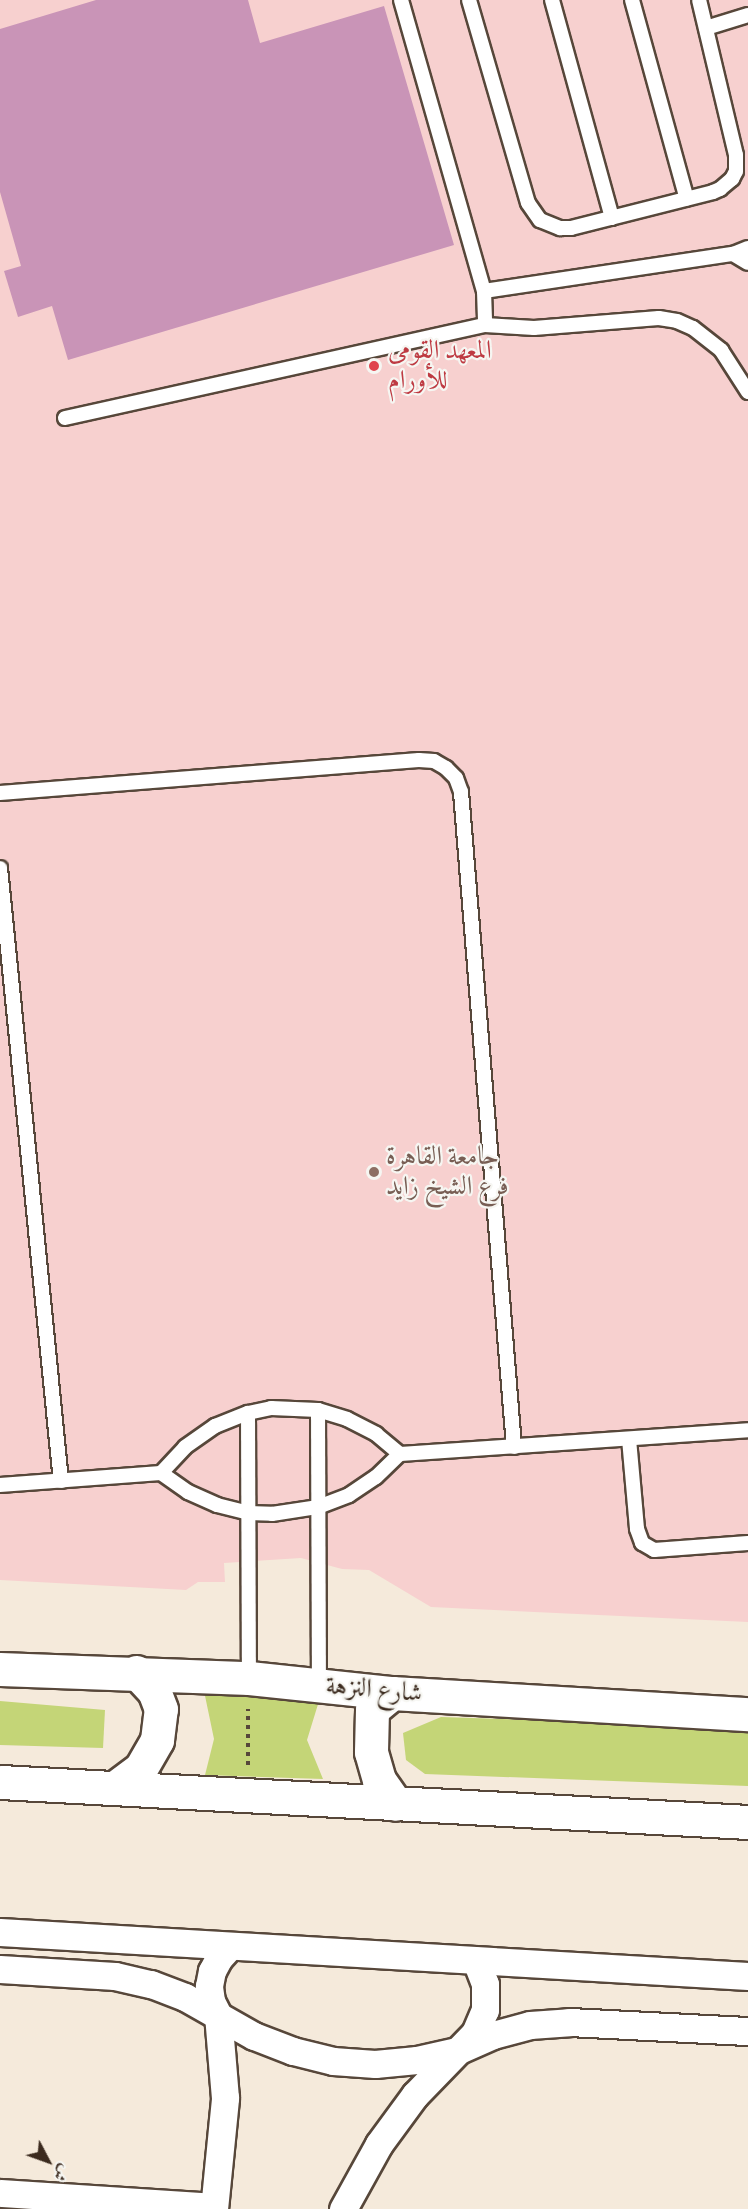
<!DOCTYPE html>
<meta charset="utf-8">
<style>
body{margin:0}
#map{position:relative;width:748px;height:2209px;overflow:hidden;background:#f5eadb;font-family:"IM FELL DW Pica",Amiri,serif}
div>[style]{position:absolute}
.built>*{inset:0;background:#f7d0cf}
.green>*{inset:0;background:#c4d577}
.building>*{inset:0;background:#c994b7}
.path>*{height:4px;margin-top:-2px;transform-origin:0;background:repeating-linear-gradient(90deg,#57473a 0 4.5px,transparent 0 9px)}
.roads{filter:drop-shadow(2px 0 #57473a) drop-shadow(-2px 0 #57473a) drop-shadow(0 2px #57473a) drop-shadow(0 -2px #57473a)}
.service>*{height:14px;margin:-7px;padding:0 7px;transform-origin:7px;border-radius:7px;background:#fff}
.minor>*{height:27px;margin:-13.5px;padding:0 13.5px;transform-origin:13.5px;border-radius:13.5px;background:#fff}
.secondary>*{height:33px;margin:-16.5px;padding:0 16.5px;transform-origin:16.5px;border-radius:16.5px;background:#fff}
.dots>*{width:16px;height:16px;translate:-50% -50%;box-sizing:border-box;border:3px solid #f6f6f2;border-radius:50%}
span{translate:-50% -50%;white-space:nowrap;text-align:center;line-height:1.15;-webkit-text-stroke:4.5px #f6f6f2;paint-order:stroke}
.health-label{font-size:26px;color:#be3a42}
.left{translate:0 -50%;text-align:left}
.education-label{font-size:26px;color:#785e54}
.street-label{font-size:26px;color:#3b2a1e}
.north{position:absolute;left:18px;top:2131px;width:60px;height:60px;-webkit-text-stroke:4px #f6f6f2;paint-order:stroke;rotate:131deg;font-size:16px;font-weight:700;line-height:24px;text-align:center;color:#3b2a1e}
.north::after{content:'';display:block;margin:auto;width:21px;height:27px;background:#3b2a1e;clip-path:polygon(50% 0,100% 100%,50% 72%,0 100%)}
</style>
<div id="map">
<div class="built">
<div style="clip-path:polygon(0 0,748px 0,748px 1622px,431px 1607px,369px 1570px,342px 1569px,301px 1558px,224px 1563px,225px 1582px,198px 1582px,186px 1590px,0 1580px)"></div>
</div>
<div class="green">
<div style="clip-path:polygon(204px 1691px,319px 1701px,307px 1740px,323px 1779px,205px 1775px,214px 1739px)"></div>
<div style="clip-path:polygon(0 1701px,105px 1710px,103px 1748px,0 1745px)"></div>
<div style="clip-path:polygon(441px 1717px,748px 1727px,748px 1786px,425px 1774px,406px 1760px,403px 1733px)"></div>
</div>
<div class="building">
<div style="clip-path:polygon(96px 0,248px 0,260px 43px,384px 6px,454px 245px,68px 360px,52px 306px,18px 317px,4px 271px,21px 266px,0 192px,0 29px)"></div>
</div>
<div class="path">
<div style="left:248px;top:1765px;width:56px;rotate:-90deg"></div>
</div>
<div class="roads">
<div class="service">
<div style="left:401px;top:0;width:303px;rotate:74.1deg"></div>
<div style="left:484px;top:291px;width:34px;rotate:88deg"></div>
<div style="left:469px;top:0;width:211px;rotate:73.8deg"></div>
<div style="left:528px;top:203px;width:21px;rotate:55deg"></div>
<div style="left:540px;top:220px;width:22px;rotate:22deg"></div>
<div style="left:560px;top:228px;width:11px"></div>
<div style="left:571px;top:228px;width:146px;rotate:-14.2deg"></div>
<div style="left:713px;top:192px;width:8px;rotate:-23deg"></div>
<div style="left:720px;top:189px;width:16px;rotate:-40deg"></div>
<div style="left:732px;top:179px;width:9px;rotate:-63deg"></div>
<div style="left:736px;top:171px;width:16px;rotate:-90deg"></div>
<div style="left:736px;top:155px;width:159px;rotate:-103.4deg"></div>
<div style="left:552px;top:0;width:226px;rotate:74.6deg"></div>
<div style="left:632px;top:0;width:206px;rotate:74.6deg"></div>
<div style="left:706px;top:28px;width:44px;rotate:-17.2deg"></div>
<div style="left:733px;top:254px;width:17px;rotate:31deg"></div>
<div style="left:484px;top:291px;width:252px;rotate:-8.5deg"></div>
<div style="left:733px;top:254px;width:16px;rotate:-22deg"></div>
<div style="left:65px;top:418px;width:430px;rotate:-12.5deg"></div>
<div style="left:485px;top:325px;width:49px;rotate:3.5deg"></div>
<div style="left:534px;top:328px;width:125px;rotate:-4.6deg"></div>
<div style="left:659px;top:318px;width:18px;rotate:9deg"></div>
<div style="left:677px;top:321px;width:17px;rotate:24deg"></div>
<div style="left:693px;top:328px;width:36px;rotate:38deg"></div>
<div style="left:721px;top:350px;width:50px;rotate:57.3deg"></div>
<div style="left:0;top:793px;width:420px;rotate:-4.5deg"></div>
<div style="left:419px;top:760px;width:15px;rotate:4deg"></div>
<div style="left:434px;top:761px;width:14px;rotate:30deg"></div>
<div style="left:446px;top:768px;width:14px;rotate:45deg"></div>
<div style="left:456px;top:778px;width:15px;rotate:70deg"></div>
<div style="left:461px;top:792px;width:657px;rotate:85.37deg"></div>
<div style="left:0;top:868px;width:616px;rotate:84.32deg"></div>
<div style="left:318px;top:1410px;width:275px;rotate:89.8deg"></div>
<div style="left:248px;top:1413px;width:265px;rotate:89.8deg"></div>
<div style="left:629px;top:1439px;width:90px;rotate:84.9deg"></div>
<div style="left:637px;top:1529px;width:15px;rotate:70deg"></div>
<div style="left:642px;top:1543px;width:14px;rotate:30deg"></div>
<div style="left:654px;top:1550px;width:94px;rotate:-4.3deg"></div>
<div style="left:161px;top:1473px;width:35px;rotate:-47deg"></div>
<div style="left:185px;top:1447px;width:37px;rotate:-35deg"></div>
<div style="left:215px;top:1426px;width:35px;rotate:-22deg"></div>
<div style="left:248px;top:1413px;width:24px;rotate:-12deg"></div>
<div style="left:271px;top:1408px;width:47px;rotate:2.4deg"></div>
<div style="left:318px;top:1410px;width:30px;rotate:17deg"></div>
<div style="left:347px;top:1419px;width:33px;rotate:27deg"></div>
<div style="left:376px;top:1434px;width:31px;rotate:40deg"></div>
<div style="left:0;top:1485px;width:161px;rotate:-4.3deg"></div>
<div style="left:161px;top:1473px;width:33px;rotate:35deg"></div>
<div style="left:188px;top:1492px;width:32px;rotate:24deg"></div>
<div style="left:217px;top:1505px;width:32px;rotate:14deg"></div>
<div style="left:248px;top:1513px;width:24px;rotate:2deg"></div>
<div style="left:272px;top:1514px;width:47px;rotate:-8.7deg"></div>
<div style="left:318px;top:1507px;width:33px;rotate:-21deg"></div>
<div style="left:349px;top:1495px;width:32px;rotate:-34deg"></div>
<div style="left:376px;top:1477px;width:33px;rotate:-44deg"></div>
<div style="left:400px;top:1454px;width:349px;rotate:-3.9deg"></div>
</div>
<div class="minor">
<div style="left:0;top:1932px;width:749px;rotate:3.37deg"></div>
<div style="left:0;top:1969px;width:115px;rotate:3.5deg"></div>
<div style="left:115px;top:1976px;width:37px;rotate:13deg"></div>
<div style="left:151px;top:1984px;width:36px;rotate:21deg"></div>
<div style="left:185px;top:1997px;width:79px;rotate:29.5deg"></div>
<div style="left:254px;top:2036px;width:42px;rotate:21deg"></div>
<div style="left:293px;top:2051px;width:41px;rotate:14deg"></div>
<div style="left:333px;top:2061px;width:42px;rotate:4.1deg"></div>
<div style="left:375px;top:2064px;width:42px;rotate:-5.4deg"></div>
<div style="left:417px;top:2060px;width:41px;rotate:-12.7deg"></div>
<div style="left:457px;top:2051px;width:39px;rotate:-24deg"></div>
<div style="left:493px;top:2035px;width:38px;rotate:-15deg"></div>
<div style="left:530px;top:2025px;width:39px;rotate:-4deg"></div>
<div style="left:569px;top:2022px;width:179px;rotate:2.9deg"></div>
<div style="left:0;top:2193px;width:214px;rotate:3.7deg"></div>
<div style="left:214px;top:2209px;width:112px;rotate:-84.3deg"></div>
<div style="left:225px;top:2098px;width:83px;rotate:-94.8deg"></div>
<div style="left:218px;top:2015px;width:16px;rotate:-117deg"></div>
<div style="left:211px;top:2001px;width:15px;rotate:-98deg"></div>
<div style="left:209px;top:1986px;width:15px;rotate:-79deg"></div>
<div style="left:212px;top:1971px;width:15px;rotate:-62deg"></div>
<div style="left:219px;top:1958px;width:15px;rotate:-48deg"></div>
<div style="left:343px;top:2209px;width:74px;rotate:-61deg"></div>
<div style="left:379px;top:2144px;width:61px;rotate:-53.7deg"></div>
<div style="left:415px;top:2095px;width:86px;rotate:-45.9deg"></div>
<div style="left:475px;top:2033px;width:25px;rotate:-67deg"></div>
<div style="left:485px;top:2010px;width:26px;rotate:-90deg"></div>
<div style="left:485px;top:1984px;width:25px;rotate:-111deg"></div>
</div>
<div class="secondary">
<div style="left:0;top:1669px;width:249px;rotate:2.1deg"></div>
<div style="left:249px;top:1678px;width:144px;rotate:6deg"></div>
<div style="left:392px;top:1693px;width:357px;rotate:3.4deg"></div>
<div style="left:392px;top:1693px;width:26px;rotate:140deg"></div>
<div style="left:372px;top:1710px;width:42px;rotate:91.4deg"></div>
<div style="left:371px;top:1752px;width:29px;rotate:74deg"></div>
<div style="left:379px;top:1780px;width:29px;rotate:55deg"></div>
<div style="left:0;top:1782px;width:749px;rotate:3.06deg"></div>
<div style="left:116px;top:1787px;width:31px;rotate:-37deg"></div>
<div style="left:141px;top:1768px;width:32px;rotate:-60deg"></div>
<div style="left:157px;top:1740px;width:31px;rotate:-83deg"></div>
<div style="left:161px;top:1709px;width:19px;rotate:-111deg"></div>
<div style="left:154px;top:1691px;width:26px;rotate:-133deg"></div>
</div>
</div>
<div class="dots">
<div style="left:374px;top:366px;background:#e0444e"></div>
<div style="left:374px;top:1172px;background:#8d6e63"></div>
</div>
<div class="health-label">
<span class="left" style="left:388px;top:366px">المعهد القومى<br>للأورام</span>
</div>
<div class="education-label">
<span class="left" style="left:386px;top:1172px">جامعة القاهرة<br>فرع الشيخ زايد</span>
</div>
<div class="street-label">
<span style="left:374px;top:1690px;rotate:5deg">شارع النزهة</span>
</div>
<div class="north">ش</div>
</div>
